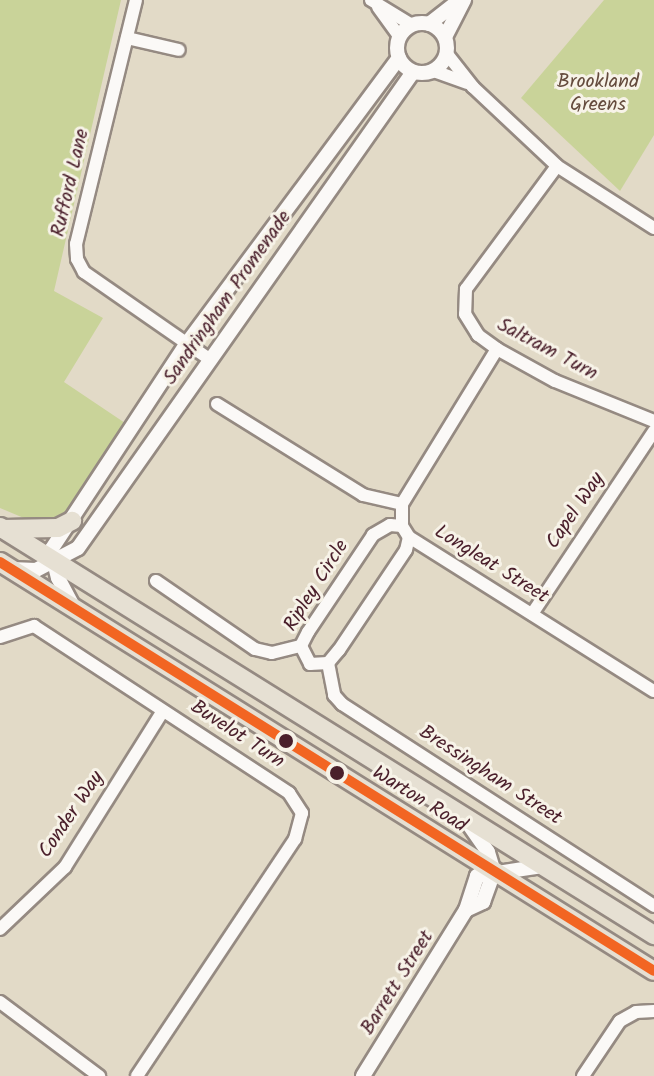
<!DOCTYPE html>
<style>
body{margin:0}
#map{position:relative;width:654px;height:1076px;overflow:hidden;background:#e2dac7;font-family:Kalam,sans-serif}
div>[style]{position:absolute}
.green>*{inset:0;background:#c9d399}
.roads{filter:drop-shadow(2px 0 #958a82) drop-shadow(-2px 0 #958a82) drop-shadow(0 2px #958a82) drop-shadow(0 -2px #958a82)}
.minor>*{height:12px;margin:-6px;padding:0 6px;transform-origin:6px;border-radius:6px;background:#fbf9f7}
.tertiary>*{height:14px;margin:-7px;padding:0 7px;transform-origin:7px;border-radius:7px;background:#fbf9f7}
.tertiary>.ring{margin:-7px;padding:0;box-sizing:content-box;background:none;border:14px solid #fbf9f7;border-radius:50%}
.primary>*{height:18px;margin:-9px;padding:0 9px;transform-origin:9px;border-radius:9px;background:#e6e0d3}
.bus-1>*{height:10px;margin:-5px;padding:0 5px;transform-origin:5px;border-radius:5px;background:#f26522}
.dots>*{width:22px;height:22px;translate:-50% -50%;box-sizing:border-box;border:4px solid #f7f3e8;border-radius:50%}
span{translate:-50% -50%;white-space:nowrap;text-align:center;line-height:1.15;-webkit-text-stroke:6px #f7f3e8;paint-order:stroke}
.park-label{font-size:20px;color:#644b3d}
.street-label{font-size:20px;color:#4a1f2b}
</style>
<div id="map">
<div class="green">
<div style="clip-path:polygon(0 0,121px 0,54px 291px,103px 318px,64px 382px,128px 425px,59px 520px,31px 521px,0 508px)"></div>
<div style="clip-path:polygon(604px 0,654px 0,654px 135px,620px 191px,521px 98px)"></div>
</div>
<div class="roads">
<div class="minor">
<div style="left:136px;top:0;width:251px;rotate:103.8deg"></div>
<div style="left:76px;top:244px;width:15px;rotate:86deg"></div>
<div style="left:77px;top:259px;width:15px;rotate:62deg"></div>
<div style="left:84px;top:272px;width:152px;rotate:34.8deg"></div>
<div style="left:371px;top:0;width:48px;rotate:31.4deg"></div>
<div style="left:378px;top:7px;width:37px;rotate:54deg"></div>
<div style="left:127px;top:38px;width:53px;rotate:13deg"></div>
<div style="left:447px;top:54px;width:42px;rotate:51.8deg"></div>
<div style="left:473px;top:87px;width:115px;rotate:43.2deg"></div>
<div style="left:557px;top:166px;width:115px;rotate:32.6deg"></div>
<div style="left:434px;top:71px;width:35px;rotate:20deg"></div>
<div style="left:557px;top:166px;width:153px;rotate:126.5deg"></div>
<div style="left:466px;top:289px;width:25px;rotate:92deg"></div>
<div style="left:465px;top:314px;width:25px;rotate:58deg"></div>
<div style="left:478px;top:335px;width:24px;rotate:36deg"></div>
<div style="left:497px;top:349px;width:66px;rotate:28.9deg"></div>
<div style="left:555px;top:381px;width:107px;rotate:22deg"></div>
<div style="left:497px;top:349px;width:182px;rotate:121.5deg"></div>
<div style="left:402px;top:504px;width:22px;rotate:90deg"></div>
<div style="left:402px;top:526px;width:13px;rotate:58deg"></div>
<div style="left:409px;top:537px;width:289px;rotate:32.2deg"></div>
<div style="left:217px;top:404px;width:172px;rotate:31.9deg"></div>
<div style="left:363px;top:495px;width:40px;rotate:13deg"></div>
<div style="left:402px;top:526px;width:12px;rotate:-175deg"></div>
<div style="left:390px;top:525px;width:20px;rotate:150deg"></div>
<div style="left:373px;top:535px;width:117px;rotate:123.8deg"></div>
<div style="left:308px;top:632px;width:16px;rotate:117deg"></div>
<div style="left:301px;top:646px;width:20px;rotate:63deg"></div>
<div style="left:310px;top:664px;width:18px;rotate:-3deg"></div>
<div style="left:328px;top:663px;width:17px;rotate:-50deg"></div>
<div style="left:339px;top:650px;width:120px;rotate:-56.2deg"></div>
<div style="left:406px;top:550px;width:13px;rotate:-77deg"></div>
<div style="left:156px;top:581px;width:120px;rotate:34.5deg"></div>
<div style="left:255px;top:649px;width:17px;rotate:13deg"></div>
<div style="left:272px;top:653px;width:30px;rotate:-14deg"></div>
<div style="left:532px;top:614px;width:220px;rotate:-56.3deg"></div>
<div style="left:0;top:637px;width:36px;rotate:-18deg"></div>
<div style="left:34px;top:626px;width:305px;rotate:33.2deg"></div>
<div style="left:289px;top:793px;width:24px;rotate:57deg"></div>
<div style="left:302px;top:813px;width:27px;rotate:105deg"></div>
<div style="left:295px;top:839px;width:285px;rotate:123.7deg"></div>
<div style="left:328px;top:663px;width:33px;rotate:79deg"></div>
<div style="left:334px;top:695px;width:12px;rotate:48deg"></div>
<div style="left:342px;top:704px;width:372px;rotate:32.9deg"></div>
<div style="left:0;top:929px;width:90px;rotate:-43.6deg"></div>
<div style="left:65px;top:867px;width:184px;rotate:-57.9deg"></div>
<div style="left:0;top:1002px;width:124px;rotate:36.8deg"></div>
<div style="left:583px;top:1076px;width:66px;rotate:-56.1deg"></div>
<div style="left:620px;top:1021px;width:18px;rotate:-29deg"></div>
<div style="left:636px;top:1012px;width:18px;rotate:-3deg"></div>
</div>
<div class="tertiary">
<div class="ring" style="left:397px;top:23px;width:36px;height:36px"></div>
<div style="left:429px;top:24px;width:39px;rotate:-38deg"></div>
<div style="left:445px;top:37px;width:42px;rotate:-62.8deg"></div>
<div style="left:11px;top:569px;width:25px;rotate:2deg"></div>
<div style="left:36px;top:570px;width:47px;rotate:-27.6deg"></div>
<div style="left:78px;top:548px;width:582px;rotate:-54.86deg"></div>
<div style="left:73px;top:606px;width:32px;rotate:-118deg"></div>
<div style="left:58px;top:578px;width:29px;rotate:-104deg"></div>
<div style="left:51px;top:550px;width:244px;rotate:-56.7deg"></div>
<div style="left:185px;top:346px;width:359px;rotate:-53.4deg"></div>
<div style="left:466px;top:910px;width:19px;rotate:-25deg"></div>
<div style="left:483px;top:902px;width:32px;rotate:-70deg"></div>
<div style="left:494px;top:872px;width:21px;rotate:-107deg"></div>
<div style="left:488px;top:852px;width:35px;rotate:-125deg"></div>
<div style="left:363px;top:1076px;width:195px;rotate:-58.2deg"></div>
<div style="left:466px;top:910px;width:36px;rotate:-72deg"></div>
<div style="left:477px;top:876px;width:66px;rotate:-8.7deg"></div>
</div>
<div class="primary">
<div style="left:0;top:527px;width:771px;rotate:31.96deg"></div>
<div style="left:3px;top:529px;width:55px;rotate:-1deg"></div>
<div style="left:58px;top:528px;width:16px;rotate:-27deg"></div>
<div style="left:0;top:562px;width:771px;rotate:32.02deg"></div>
</div>
</div>
<div class="bus-1">
<div style="left:0;top:562px;width:771px;rotate:32.02deg"></div>
</div>
<div class="dots">
<div style="left:286px;top:741px;background:#4a1f2b"></div>
<div style="left:337px;top:773px;background:#4a1f2b"></div>
</div>
<div class="park-label">
<span style="left:598px;top:94px">Brookland<br>Greens</span>
</div>
<div class="street-label">
<span style="left:71px;top:183px;rotate:-77deg">Rufford Lane</span>
<span style="left:228px;top:298px;rotate:-55deg">Sandringham Promenade</span>
<span style="left:547px;top:350px;rotate:28deg">Saltram Turn</span>
<span style="left:576px;top:511px;rotate:-56deg">Capel Way</span>
<span style="left:491px;top:565px;rotate:32deg">Longleat Street</span>
<span style="left:317px;top:586px;rotate:-58deg">Ripley Circle</span>
<span style="left:237px;top:735px;rotate:33deg">Buvelot Turn</span>
<span style="left:490px;top:776px;rotate:33deg">Bressingham Street</span>
<span style="left:419px;top:800px;rotate:32deg">Warton Road</span>
<span style="left:72px;top:815px;rotate:-56deg">Conder Way</span>
<span style="left:398px;top:983px;rotate:-58deg">Barrett Street</span>
</div>
</div>
